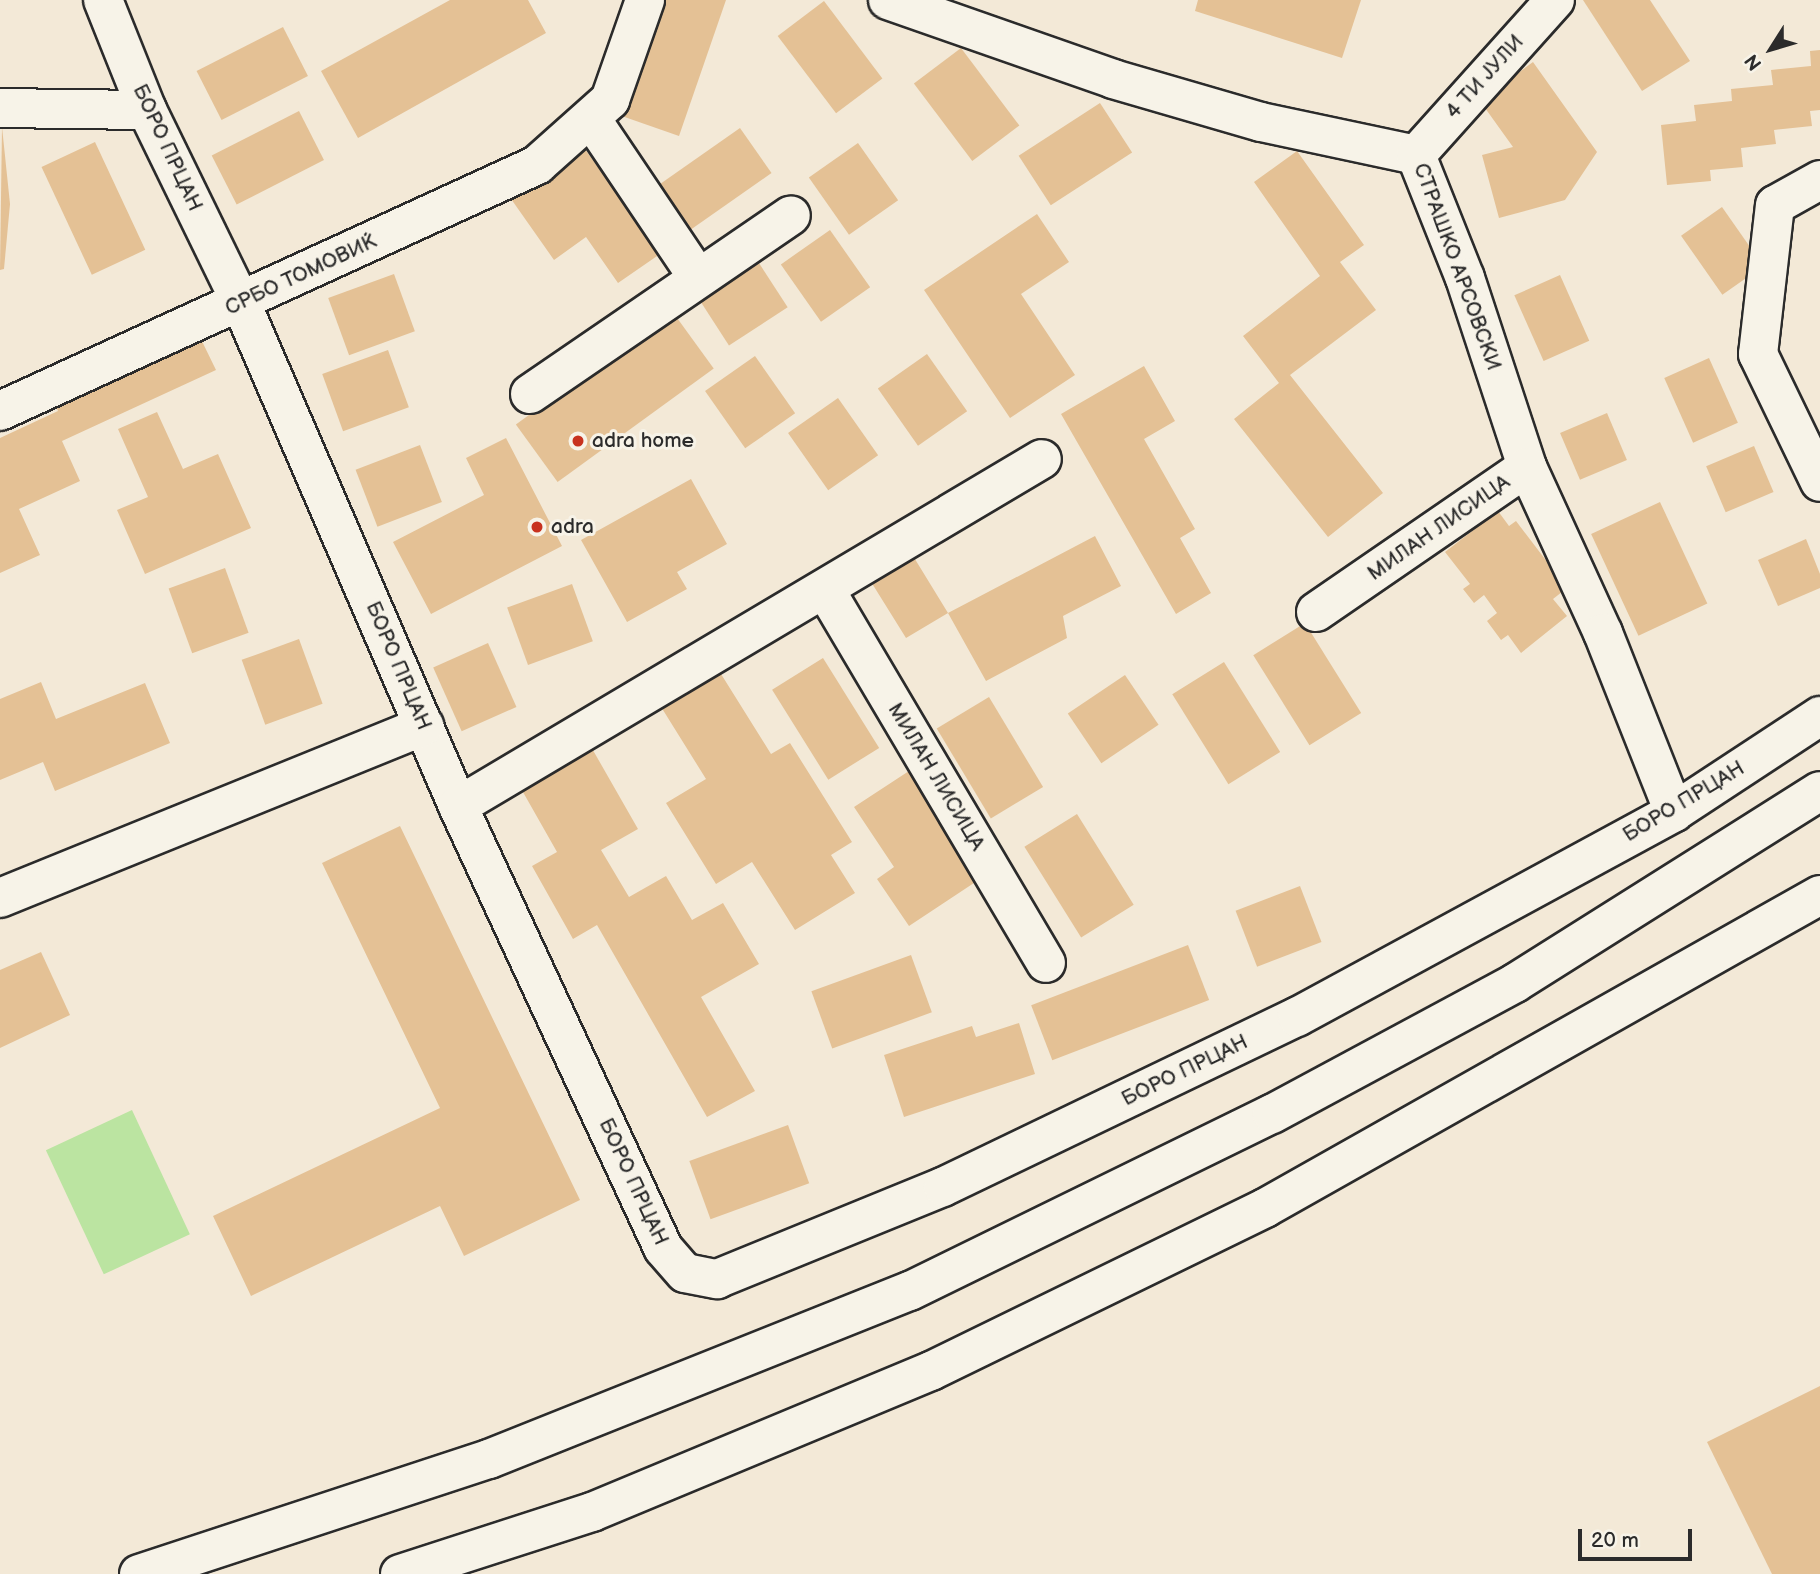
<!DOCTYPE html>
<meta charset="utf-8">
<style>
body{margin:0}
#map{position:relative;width:1820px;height:1574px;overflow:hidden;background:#f3e9d7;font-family:"Balsamiq Sans",sans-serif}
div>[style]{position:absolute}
.green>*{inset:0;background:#bbe4a1;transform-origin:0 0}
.building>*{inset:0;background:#e4c195;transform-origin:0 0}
.roads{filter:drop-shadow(2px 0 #2b2b2b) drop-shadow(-2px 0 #2b2b2b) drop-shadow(0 2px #2b2b2b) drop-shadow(0 -2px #2b2b2b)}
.street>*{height:38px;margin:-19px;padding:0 19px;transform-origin:19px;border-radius:19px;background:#f7f3e8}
.highway>*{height:38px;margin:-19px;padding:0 19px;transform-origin:19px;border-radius:19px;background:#f7f3e8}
.dots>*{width:19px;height:19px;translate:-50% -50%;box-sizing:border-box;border:4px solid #f7f3e8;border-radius:50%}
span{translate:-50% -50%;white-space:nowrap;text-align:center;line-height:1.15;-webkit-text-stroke:6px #f7f3e8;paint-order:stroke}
.street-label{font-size:21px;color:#2b2b2b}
.poi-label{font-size:21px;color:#2b2b2b}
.left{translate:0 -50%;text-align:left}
.north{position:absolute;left:1736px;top:14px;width:70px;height:70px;-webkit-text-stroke:5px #f7f3e8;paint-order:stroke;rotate:233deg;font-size:19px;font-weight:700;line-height:28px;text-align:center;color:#2b2b2b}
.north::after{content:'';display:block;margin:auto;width:24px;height:32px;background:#2b2b2b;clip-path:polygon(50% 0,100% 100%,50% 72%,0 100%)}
.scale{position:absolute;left:1578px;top:1529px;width:114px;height:32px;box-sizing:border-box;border:4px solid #2b2b2b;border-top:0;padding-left:9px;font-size:21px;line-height:24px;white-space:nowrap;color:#2b2b2b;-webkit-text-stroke:5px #f7f3e8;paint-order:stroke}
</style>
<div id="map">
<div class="green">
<div style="left:132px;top:1110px;width:137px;height:95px;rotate:65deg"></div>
</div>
<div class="building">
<div style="clip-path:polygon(450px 0,528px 0,546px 33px,358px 138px,321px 71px)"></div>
<div style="clip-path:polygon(656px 0,726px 0,679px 136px,616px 114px)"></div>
<div style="clip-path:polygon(1198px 0,1361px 0,1342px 58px,1195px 11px)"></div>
<div style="clip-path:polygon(1583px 0,1650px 0,1690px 61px,1642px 91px)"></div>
<div style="left:824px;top:1px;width:97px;height:58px;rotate:53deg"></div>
<div style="left:283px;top:27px;width:55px;height:97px;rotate:63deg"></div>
<div style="left:961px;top:48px;width:97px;height:59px;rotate:53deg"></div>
<div style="clip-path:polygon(1820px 50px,1820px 110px,1810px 111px,1812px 126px,1774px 130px,1776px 144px,1741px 148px,1743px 167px,1710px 170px,1711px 181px,1667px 185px,1661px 125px,1696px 121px,1694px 105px,1732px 101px,1731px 89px,1773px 85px,1771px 70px,1811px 66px,1810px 51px)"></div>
<div style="clip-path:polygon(1533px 62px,1597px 152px,1565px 200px,1499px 218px,1482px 155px,1513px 147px,1480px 101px)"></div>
<div style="left:1100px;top:103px;width:59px;height:97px;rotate:57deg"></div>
<div style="left:299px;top:111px;width:55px;height:98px;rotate:63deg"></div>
<div style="clip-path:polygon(2px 127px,10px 204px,4px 269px,0 270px)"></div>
<div style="left:740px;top:128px;width:55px;height:98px;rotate:55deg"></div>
<div style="left:95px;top:142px;width:119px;height:59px;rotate:65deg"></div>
<div style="left:858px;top:143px;width:70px;height:60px;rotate:55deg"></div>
<div style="clip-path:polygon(582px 145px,660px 254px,618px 283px,586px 237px,554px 260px,509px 196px)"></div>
<div style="clip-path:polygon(1297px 151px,1364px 245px,1340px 262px,1376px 310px,1290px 375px,1383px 493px,1328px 537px,1234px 419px,1279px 383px,1243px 336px,1320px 276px,1254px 182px)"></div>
<div style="left:1722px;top:207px;width:72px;height:50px;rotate:55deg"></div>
<div style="clip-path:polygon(1037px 214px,1069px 262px,1021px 294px,1075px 375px,1010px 418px,924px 290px)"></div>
<div style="left:830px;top:230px;width:70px;height:60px;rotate:55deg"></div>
<div style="left:755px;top:257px;width:60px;height:70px;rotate:57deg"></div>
<div style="left:394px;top:274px;width:61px;height:70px;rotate:70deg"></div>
<div style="left:1560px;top:275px;width:72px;height:50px;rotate:66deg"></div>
<div style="left:672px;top:311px;width:71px;height:193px;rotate:54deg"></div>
<div style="clip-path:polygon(196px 329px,216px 370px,62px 441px,80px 481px,19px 509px,40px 555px,0 573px,0 438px,58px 411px,51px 396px)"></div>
<div style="left:388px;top:350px;width:61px;height:70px;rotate:70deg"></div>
<div style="left:927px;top:354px;width:70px;height:60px;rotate:55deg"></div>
<div style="left:755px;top:356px;width:70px;height:61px;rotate:55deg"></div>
<div style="left:1709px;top:358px;width:71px;height:49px;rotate:66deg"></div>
<div style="clip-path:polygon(1144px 366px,1175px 421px,1144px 439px,1195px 529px,1180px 538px,1211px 593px,1176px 614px,1061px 414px)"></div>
<div style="left:838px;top:398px;width:70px;height:61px;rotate:55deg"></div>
<div style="clip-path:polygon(157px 412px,183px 469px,218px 454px,251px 528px,145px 574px,117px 510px,148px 497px,118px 429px)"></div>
<div style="left:1607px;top:413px;width:51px;height:51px;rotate:67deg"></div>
<div style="clip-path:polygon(506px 438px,562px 546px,431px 614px,393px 542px,484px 495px,466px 458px)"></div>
<div style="left:420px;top:445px;width:61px;height:69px;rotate:69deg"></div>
<div style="left:1754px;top:446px;width:50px;height:52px;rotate:67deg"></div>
<div style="clip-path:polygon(691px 479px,727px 544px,677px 572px,687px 589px,627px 622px,581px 540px)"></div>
<div style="left:1660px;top:502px;width:112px;height:76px;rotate:65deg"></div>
<div style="clip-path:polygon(1498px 511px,1509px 526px,1516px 521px,1567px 588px,1553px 599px,1567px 616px,1521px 653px,1508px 635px,1501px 640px,1487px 621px,1497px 613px,1484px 595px,1474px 603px,1463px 589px,1470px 584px,1445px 552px)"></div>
<div style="clip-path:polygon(1095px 536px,1121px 586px,1063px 616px,1067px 638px,986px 681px,948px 613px,906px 638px,868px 577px,910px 551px,948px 613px)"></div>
<div style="clip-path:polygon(1806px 539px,1820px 574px,1820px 588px,1778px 606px,1758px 560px)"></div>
<div style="left:225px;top:568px;width:69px;height:60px;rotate:70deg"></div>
<div style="left:572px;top:584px;width:61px;height:69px;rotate:70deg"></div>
<div style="left:1305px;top:623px;width:106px;height:61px;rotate:58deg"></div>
<div style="left:299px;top:639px;width:69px;height:61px;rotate:70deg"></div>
<div style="left:488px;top:643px;width:70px;height:60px;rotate:66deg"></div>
<div style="left:823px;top:658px;width:106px;height:60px;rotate:58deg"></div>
<div style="left:1224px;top:662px;width:106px;height:61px;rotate:58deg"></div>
<div style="clip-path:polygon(716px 666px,771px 754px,790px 743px,852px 842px,831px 855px,855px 893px,795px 930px,752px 862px,716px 884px,666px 803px,706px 779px,658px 702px)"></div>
<div style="left:1125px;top:675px;width:60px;height:69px;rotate:56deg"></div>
<div style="clip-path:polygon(41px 682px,56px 719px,145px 683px,170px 743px,55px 791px,43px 762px,0 780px,0 699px)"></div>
<div style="left:989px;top:697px;width:105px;height:61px;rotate:59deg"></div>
<div style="clip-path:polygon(586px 738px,638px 829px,601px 850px,629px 897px,666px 876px,692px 920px,723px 903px,759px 964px,701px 997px,755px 1091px,707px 1117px,597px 925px,573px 939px,532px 866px,557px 852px,515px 778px)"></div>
<div style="clip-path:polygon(909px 771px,980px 879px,909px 926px,877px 879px,894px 867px,854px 807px)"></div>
<div style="left:1077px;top:814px;width:107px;height:62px;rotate:58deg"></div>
<div style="clip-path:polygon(400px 826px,580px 1200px,464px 1256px,440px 1206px,251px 1296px,213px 1216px,440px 1108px,322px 863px)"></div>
<div style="left:1300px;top:886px;width:60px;height:69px;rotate:69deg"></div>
<div style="left:1188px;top:945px;width:59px;height:168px;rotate:69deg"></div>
<div style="clip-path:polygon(41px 952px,70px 1015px,0 1048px,0 970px)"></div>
<div style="left:911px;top:955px;width:61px;height:106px;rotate:70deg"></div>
<div style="clip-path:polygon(1019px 1023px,1035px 1074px,904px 1117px,884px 1055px,972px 1026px,976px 1037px)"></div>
<div style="left:788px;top:1125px;width:62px;height:105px;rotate:70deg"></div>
<div style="clip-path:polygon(1820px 1386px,1820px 1574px,1772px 1574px,1707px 1442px)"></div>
</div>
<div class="roads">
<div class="street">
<div style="left:103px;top:0;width:118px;rotate:68.2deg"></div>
<div style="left:147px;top:110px;width:215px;rotate:64deg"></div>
<div style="left:241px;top:303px;width:548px;rotate:66.66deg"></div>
<div style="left:458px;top:806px;width:487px;rotate:65.1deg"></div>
<div style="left:663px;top:1248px;width:33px;rotate:49deg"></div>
<div style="left:685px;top:1273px;width:33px;rotate:11deg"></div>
<div style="left:717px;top:1279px;width:244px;rotate:-22.2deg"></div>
<div style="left:943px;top:1187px;width:393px;rotate:-25.7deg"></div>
<div style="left:1297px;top:1017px;width:429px;rotate:-28.5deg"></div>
<div style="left:1674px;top:812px;width:175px;rotate:-33.3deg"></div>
<div style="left:888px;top:0;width:238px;rotate:19.3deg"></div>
<div style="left:1113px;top:79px;width:154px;rotate:16.2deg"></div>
<div style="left:1261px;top:122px;width:158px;rotate:12deg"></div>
<div style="left:0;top:108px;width:147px;rotate:0.8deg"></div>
<div style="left:592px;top:120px;width:190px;rotate:56.1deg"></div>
<div style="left:1416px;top:155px;width:132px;rotate:68.3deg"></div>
<div style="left:1465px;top:278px;width:199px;rotate:71.8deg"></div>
<div style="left:1527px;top:467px;width:183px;rotate:65.4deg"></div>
<div style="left:1603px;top:633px;width:193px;rotate:68.4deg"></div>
<div style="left:1416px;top:155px;width:208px;rotate:-48.1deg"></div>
<div style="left:1820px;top:180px;width:51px;rotate:150.9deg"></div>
<div style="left:1775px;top:205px;width:150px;rotate:96.5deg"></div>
<div style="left:1758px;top:354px;width:142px;rotate:64.2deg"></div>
<div style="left:530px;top:394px;width:316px;rotate:-34.4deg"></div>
<div style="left:0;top:411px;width:591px;rotate:-24.61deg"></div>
<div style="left:537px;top:165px;width:98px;rotate:-41.7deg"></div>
<div style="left:610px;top:100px;width:106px;rotate:-70.7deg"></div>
<div style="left:826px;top:591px;width:432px;rotate:59.4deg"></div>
<div style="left:1316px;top:612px;width:256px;rotate:-34.5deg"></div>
<div style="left:458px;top:806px;width:679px;rotate:-30.72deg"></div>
<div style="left:0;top:898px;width:458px;rotate:-22.1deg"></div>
</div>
<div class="highway">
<div style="left:139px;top:1574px;width:368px;rotate:-18.2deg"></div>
<div style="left:489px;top:1459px;width:453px;rotate:-21.8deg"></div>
<div style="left:910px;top:1291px;width:403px;rotate:-26.1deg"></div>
<div style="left:1272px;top:1114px;width:276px;rotate:-28.3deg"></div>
<div style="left:1515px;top:983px;width:360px;rotate:-32.2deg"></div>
<div style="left:400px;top:1574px;width:202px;rotate:-17.9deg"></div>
<div style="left:592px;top:1512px;width:367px;rotate:-22.6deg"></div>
<div style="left:931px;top:1371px;width:372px;rotate:-26deg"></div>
<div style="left:1265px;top:1208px;width:637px;rotate:-29.42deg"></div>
</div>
</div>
<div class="dots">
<div style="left:578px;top:441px;background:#c8321e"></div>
<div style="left:537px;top:527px;background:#c8321e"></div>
</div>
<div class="street-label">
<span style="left:1485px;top:77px;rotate:-48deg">4 ТИ ЈУЛИ</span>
<span style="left:167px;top:148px;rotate:65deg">БОРО ПРЦАН</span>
<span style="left:1457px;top:267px;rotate:70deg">СТРАШКО АРСОВСКИ</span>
<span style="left:301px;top:275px;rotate:-25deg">СРБО ТОМОВИЌ</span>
<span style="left:1439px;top:528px;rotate:-35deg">МИЛАН ЛИСИЦА</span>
<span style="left:398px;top:666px;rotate:67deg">БОРО ПРЦАН</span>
<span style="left:936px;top:777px;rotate:59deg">МИЛАН ЛИСИЦА</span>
<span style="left:1684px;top:802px;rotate:-31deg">БОРО ПРЦАН</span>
<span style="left:1185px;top:1071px;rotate:-26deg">БОРО ПРЦАН</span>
<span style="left:633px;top:1182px;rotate:65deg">БОРО ПРЦАН</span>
</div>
<div class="poi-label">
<span class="left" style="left:592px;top:441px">adra home</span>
<span class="left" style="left:551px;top:527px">adra</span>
</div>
<div class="north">N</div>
<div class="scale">20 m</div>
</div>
